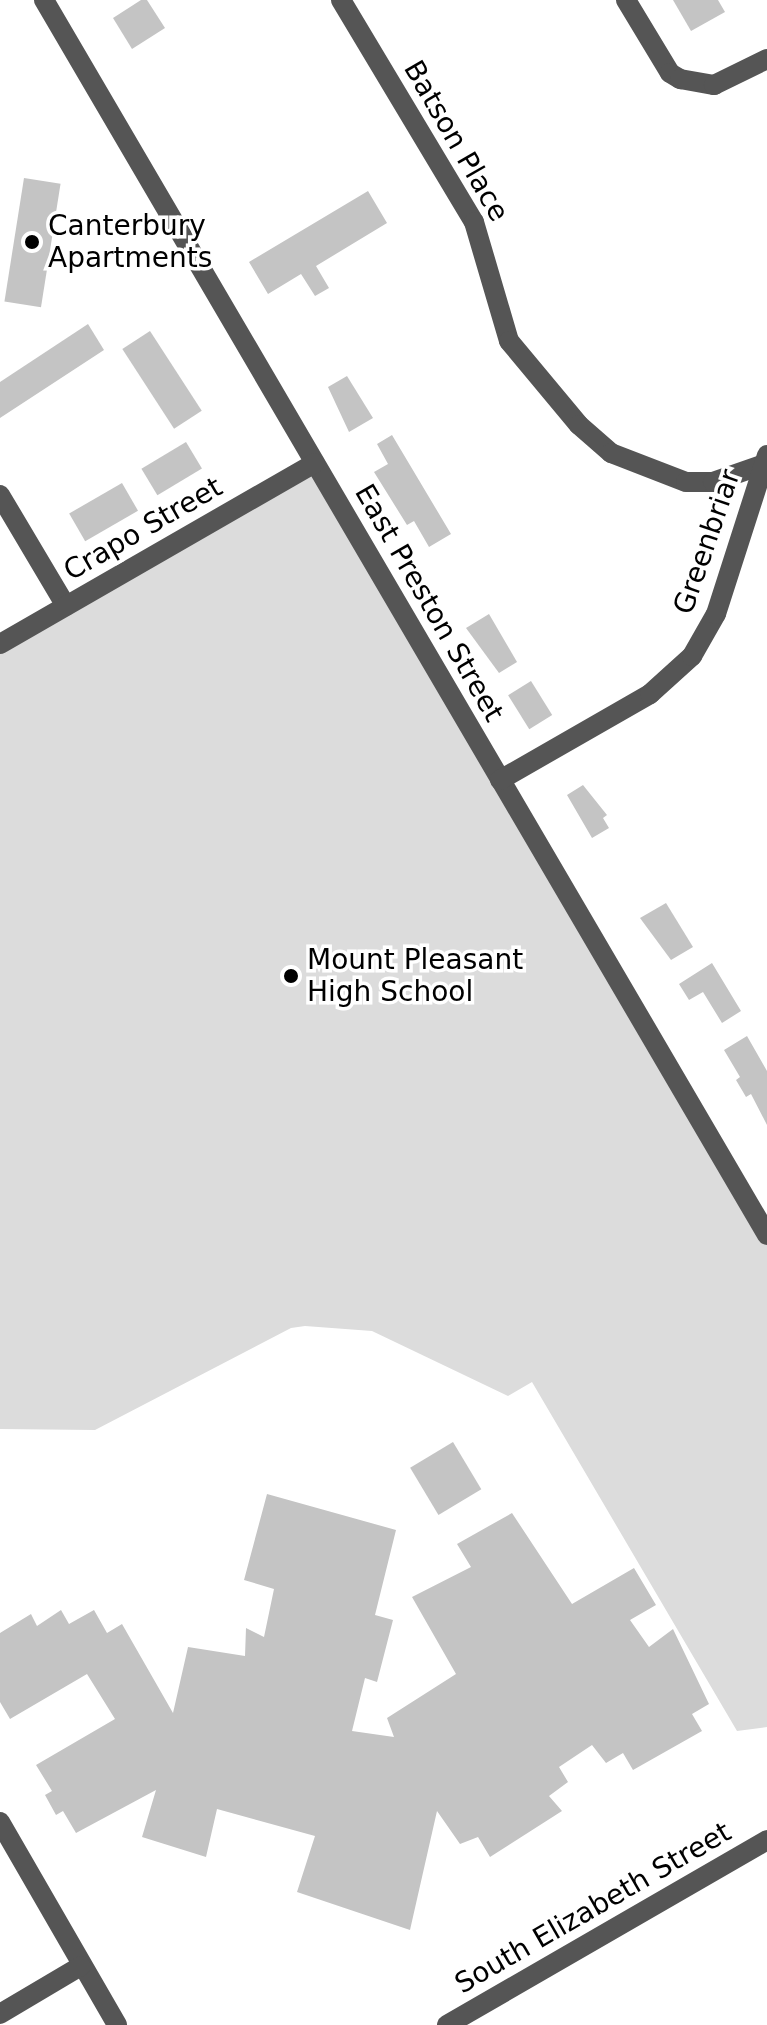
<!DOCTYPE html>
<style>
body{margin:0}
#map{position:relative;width:767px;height:2025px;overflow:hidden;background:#fff;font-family:"DejaVu Sans",sans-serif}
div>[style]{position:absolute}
.green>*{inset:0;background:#dcdcdc}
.building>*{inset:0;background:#c4c4c4;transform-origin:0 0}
.minor>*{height:20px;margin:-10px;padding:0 10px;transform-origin:10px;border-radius:10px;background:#555}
.dots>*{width:22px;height:22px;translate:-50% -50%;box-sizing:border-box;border:4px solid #fff;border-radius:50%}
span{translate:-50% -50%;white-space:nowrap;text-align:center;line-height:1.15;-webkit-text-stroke:7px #fff;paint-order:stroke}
.street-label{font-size:28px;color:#000}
.poi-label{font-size:28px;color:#000}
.left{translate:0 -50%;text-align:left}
</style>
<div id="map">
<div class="green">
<div style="clip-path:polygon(315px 463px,767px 1235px,767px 1727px,737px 1731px,532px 1382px,508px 1396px,372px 1331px,305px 1326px,291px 1328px,95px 1430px,0 1429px,0 645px)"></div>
</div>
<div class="building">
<div style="clip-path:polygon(141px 0,147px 0,165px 28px,132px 49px,113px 18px)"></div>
<div style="clip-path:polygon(673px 0,718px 0,725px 12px,691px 31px)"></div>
<div style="left:24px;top:178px;width:37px;height:125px;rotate:9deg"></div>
<div style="clip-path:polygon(368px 191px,387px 223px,316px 266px,329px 288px,315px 296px,301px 274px,268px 294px,249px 262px)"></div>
<div style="clip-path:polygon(88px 324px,104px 350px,0 418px,0 382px)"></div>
<div style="left:150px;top:331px;width:95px;height:33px;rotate:57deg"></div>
<div style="clip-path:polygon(347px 376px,373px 418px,349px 432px,328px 387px)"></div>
<div style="clip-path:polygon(392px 435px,451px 534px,429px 547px,414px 521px,407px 525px,374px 472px,388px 464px,377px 444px)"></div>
<div style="left:186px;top:442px;width:31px;height:52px;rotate:59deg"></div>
<div style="left:122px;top:483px;width:32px;height:61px;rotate:60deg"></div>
<div style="clip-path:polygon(489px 614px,517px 662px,499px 673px,466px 628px)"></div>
<div style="left:531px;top:681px;width:40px;height:27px;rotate:58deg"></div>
<div style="clip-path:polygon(583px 785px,607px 815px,603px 818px,609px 828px,592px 838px,567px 795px)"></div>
<div style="clip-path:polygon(666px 903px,693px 947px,671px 960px,640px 918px)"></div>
<div style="clip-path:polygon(712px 963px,741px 1011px,722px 1023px,703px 992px,689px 1000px,679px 984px)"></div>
<div style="clip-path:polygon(747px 1036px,767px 1071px,767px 1125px,751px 1094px,746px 1097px,736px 1080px,740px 1077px,724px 1050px)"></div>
<div style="left:453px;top:1442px;width:55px;height:50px;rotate:59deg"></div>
<div style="clip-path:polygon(267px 1494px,396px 1530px,375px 1615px,393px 1620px,377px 1682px,365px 1678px,352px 1731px,394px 1737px,387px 1718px,456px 1674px,412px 1597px,471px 1567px,457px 1544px,512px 1513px,572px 1604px,634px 1568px,656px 1605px,630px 1620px,649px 1647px,673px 1629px,709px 1704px,692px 1714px,702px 1731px,633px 1770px,623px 1753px,606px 1763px,592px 1745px,559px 1767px,568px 1782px,549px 1796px,562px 1811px,490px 1857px,478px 1837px,460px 1844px,437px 1811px,410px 1930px,297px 1892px,315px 1836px,217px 1809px,206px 1857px,142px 1837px,156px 1790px,76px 1833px,63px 1811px,56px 1815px,45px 1795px,52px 1791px,36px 1765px,115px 1719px,87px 1674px,10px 1719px,0 1702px,0 1633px,31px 1614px,37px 1626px,61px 1610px,69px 1624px,94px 1610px,107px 1633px,122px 1624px,173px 1713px,188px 1647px,245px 1656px,246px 1628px,264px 1637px,274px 1589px,244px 1580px)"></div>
</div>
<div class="minor">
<div style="left:44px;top:0;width:1431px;rotate:59.65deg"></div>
<div style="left:341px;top:0;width:259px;rotate:59.1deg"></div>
<div style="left:474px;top:222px;width:124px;rotate:73.6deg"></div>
<div style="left:509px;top:341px;width:109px;rotate:50.2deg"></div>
<div style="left:579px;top:425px;width:43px;rotate:41.2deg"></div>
<div style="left:611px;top:453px;width:80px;rotate:21.1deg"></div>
<div style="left:686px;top:482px;width:27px"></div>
<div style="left:713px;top:482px;width:54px;rotate:-19.4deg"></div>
<div style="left:626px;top:0;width:85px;rotate:58.9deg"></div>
<div style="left:670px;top:73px;width:12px;rotate:31deg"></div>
<div style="left:680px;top:79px;width:35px;rotate:10deg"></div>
<div style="left:714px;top:85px;width:59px;rotate:-26.1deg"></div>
<div style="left:0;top:495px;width:129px;rotate:59.3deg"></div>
<div style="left:0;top:644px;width:363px;rotate:-29.9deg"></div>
<div style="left:500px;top:780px;width:173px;rotate:-29.8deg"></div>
<div style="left:650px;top:694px;width:57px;rotate:-42.1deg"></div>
<div style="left:692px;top:656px;width:48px;rotate:-60.3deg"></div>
<div style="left:716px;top:614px;width:167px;rotate:-72.2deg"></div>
<div style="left:0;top:1822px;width:234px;rotate:60deg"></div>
<div style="left:0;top:2014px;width:94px;rotate:-30.7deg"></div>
<div style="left:447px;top:2025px;width:370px;rotate:-30deg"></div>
</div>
<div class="dots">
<div style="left:32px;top:242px;background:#000"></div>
<div style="left:291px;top:976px;background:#000"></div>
</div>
<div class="street-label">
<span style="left:456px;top:141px;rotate:60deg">Batson Place</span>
<span style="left:143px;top:529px;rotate:-30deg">Crapo Street</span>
<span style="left:707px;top:542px;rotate:-71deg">Greenbriar</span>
<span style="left:429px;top:603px;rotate:60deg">East Preston Street</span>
<span style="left:593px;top:1908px;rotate:-30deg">South Elizabeth Street</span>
</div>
<div class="poi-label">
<span class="left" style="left:48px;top:242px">Canterbury<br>Apartments</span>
<span class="left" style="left:307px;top:976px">Mount Pleasant<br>High School</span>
</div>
</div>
